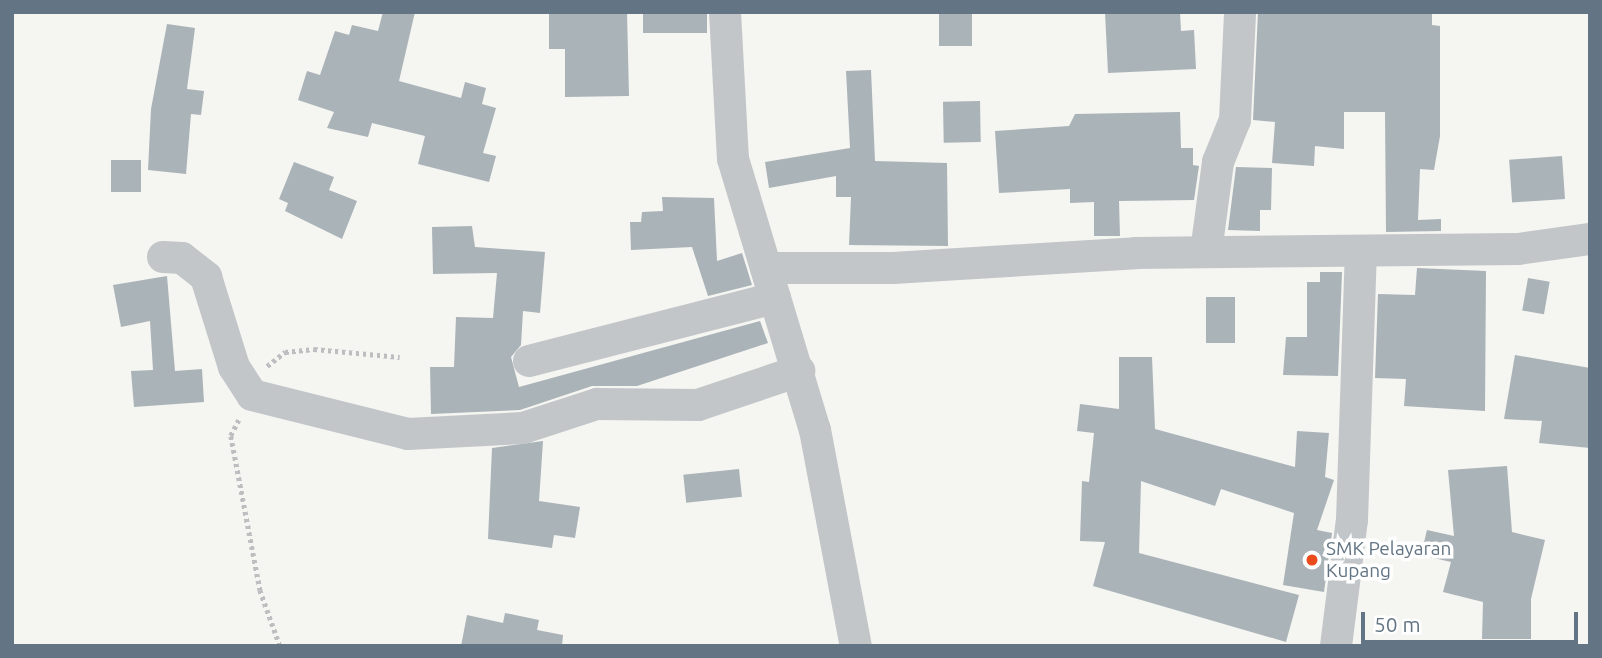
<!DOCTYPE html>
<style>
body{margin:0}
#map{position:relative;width:1602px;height:658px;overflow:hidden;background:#f5f5f1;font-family:Ubuntu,sans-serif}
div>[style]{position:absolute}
.building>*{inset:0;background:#aab3b8;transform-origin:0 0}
.path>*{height:4.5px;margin-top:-2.25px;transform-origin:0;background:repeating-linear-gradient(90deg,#bcbec0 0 3.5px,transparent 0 7px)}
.minor>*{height:32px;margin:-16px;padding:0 16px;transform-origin:16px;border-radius:16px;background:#c2c6c9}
.dots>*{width:19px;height:19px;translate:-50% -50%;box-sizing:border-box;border:4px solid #fff;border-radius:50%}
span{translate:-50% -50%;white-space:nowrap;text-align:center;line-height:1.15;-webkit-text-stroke:7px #fff;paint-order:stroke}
.poi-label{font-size:19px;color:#637584}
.left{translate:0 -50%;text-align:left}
.frame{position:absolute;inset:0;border:14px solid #637584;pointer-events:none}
.scale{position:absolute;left:1361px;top:612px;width:217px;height:32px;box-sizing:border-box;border:4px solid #637584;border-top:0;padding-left:9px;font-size:21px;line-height:24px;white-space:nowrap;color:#637584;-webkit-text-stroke:5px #fff;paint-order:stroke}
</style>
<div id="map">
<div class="building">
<div style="clip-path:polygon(383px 12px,415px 12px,399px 81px,461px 98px,465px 82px,486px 88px,482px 104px,496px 108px,483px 153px,496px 156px,489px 182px,418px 164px,425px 136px,372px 123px,368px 137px,327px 128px,334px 112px,298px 100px,307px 71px,320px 75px,335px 31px,349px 35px,352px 25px,378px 31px)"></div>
<div style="clip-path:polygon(549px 12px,627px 12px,629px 96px,565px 97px,565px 49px,549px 49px)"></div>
<div style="left:643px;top:12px;width:64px;height:21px"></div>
<div style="left:939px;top:12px;width:33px;height:34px"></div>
<div style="clip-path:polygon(1105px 12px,1180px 12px,1181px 31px,1194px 30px,1196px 69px,1108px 73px)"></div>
<div style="clip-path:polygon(1258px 12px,1432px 12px,1432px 25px,1440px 26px,1440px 136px,1434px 170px,1420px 169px,1418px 220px,1441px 219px,1441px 231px,1386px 232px,1385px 112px,1344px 112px,1344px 149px,1315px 146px,1314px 166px,1272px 163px,1275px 122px,1253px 120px)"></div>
<div style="clip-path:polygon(167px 24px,195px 28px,187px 89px,204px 91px,201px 115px,191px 114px,186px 174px,148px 170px,151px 109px)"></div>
<div style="clip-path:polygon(871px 70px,875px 161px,947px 163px,948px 246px,849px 245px,851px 197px,836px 197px,836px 176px,769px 188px,765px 162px,850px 148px,846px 71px)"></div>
<div style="left:980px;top:101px;width:41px;height:37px;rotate:89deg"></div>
<div style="clip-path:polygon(1180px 112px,1181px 148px,1193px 148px,1193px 165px,1199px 166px,1194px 200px,1119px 201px,1120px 236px,1094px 236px,1094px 202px,1070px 203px,1070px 189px,999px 193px,995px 131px,1069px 126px,1075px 114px)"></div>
<div style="left:1562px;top:156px;width:43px;height:53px;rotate:86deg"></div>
<div style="left:111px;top:160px;width:30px;height:32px"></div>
<div style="clip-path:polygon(294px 162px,334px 177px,329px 190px,357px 201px,342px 239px,285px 211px,288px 203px,279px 199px)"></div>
<div style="clip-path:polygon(1236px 167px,1272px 168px,1271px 210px,1260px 210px,1260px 231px,1228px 230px)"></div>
<div style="clip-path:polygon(662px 197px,714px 198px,717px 261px,742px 253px,752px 285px,708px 296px,692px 247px,631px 250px,630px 222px,641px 222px,642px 212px,663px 211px)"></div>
<div style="clip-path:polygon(472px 226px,475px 247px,545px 252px,540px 313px,523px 311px,521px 345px,511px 357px,519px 387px,760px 321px,768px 343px,637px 386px,592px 386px,520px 410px,431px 414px,430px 367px,454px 367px,456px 317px,493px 318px,497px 273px,433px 274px,432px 227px)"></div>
<div style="clip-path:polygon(1417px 268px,1486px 271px,1485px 411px,1404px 406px,1406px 379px,1375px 378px,1378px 294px,1415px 295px)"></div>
<div style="clip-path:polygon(1320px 272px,1342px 272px,1338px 376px,1283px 375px,1286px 337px,1307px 337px,1307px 282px,1320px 282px)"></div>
<div style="clip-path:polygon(167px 276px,175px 371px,202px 369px,204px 402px,134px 407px,131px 371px,153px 370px,150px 321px,121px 327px,113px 285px)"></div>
<div style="left:1528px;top:278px;width:22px;height:33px;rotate:10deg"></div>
<div style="left:1206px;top:297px;width:29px;height:46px"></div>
<div style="clip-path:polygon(1515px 355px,1590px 368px,1590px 448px,1539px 443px,1542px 421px,1504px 419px)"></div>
<div style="clip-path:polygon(1119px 357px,1152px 357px,1155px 429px,1295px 467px,1297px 431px,1329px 433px,1325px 477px,1334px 480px,1317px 530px,1332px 533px,1324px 592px,1283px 585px,1294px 513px,1221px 489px,1215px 506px,1141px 481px,1139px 553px,1299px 595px,1286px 642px,1093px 586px,1105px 542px,1080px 541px,1082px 481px,1089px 482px,1094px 433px,1077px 431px,1080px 404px,1119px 409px)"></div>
<div style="clip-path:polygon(543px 441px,539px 501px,580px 507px,575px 538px,554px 535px,552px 548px,488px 539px,492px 448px)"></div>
<div style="clip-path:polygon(1507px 466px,1512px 532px,1545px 540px,1531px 599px,1531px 639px,1482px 639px,1483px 602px,1443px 592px,1451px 562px,1421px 555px,1427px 530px,1454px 536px,1448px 470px)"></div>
<div style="left:739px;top:469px;width:28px;height:56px;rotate:84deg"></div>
<div style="clip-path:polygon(505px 613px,539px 620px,537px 630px,563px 635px,562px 646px,461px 646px,467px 615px,503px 623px)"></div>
</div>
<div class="path">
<div style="left:267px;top:366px;width:23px;rotate:-38deg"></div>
<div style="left:285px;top:352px;width:29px;rotate:-6deg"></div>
<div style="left:314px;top:349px;width:86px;rotate:5.3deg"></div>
<div style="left:239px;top:420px;width:18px;rotate:117deg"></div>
<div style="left:231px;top:436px;width:157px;rotate:79.3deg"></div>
<div style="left:260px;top:590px;width:59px;rotate:70.3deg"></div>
</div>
<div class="minor">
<div style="left:725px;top:12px;width:147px;rotate:86.9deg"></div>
<div style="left:733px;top:159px;width:283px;rotate:73.2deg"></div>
<div style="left:815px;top:430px;width:220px;rotate:79.3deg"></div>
<div style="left:1206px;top:252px;width:91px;rotate:-82.4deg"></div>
<div style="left:1218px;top:162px;width:45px;rotate:-68deg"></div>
<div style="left:1235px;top:120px;width:108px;rotate:-87.3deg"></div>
<div style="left:163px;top:257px;width:19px;rotate:3deg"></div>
<div style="left:182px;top:258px;width:31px;rotate:38deg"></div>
<div style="left:206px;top:277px;width:94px;rotate:72.7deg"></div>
<div style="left:234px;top:367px;width:33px;rotate:57deg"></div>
<div style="left:252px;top:395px;width:161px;rotate:14deg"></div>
<div style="left:408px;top:434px;width:115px;rotate:-3deg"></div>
<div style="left:523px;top:428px;width:78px;rotate:-18deg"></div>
<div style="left:597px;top:404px;width:101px;rotate:0.6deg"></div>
<div style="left:698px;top:405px;width:107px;rotate:-18.6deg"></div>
<div style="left:766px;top:268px;width:127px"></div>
<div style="left:893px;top:268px;width:243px;rotate:-3.5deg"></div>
<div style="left:1136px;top:253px;width:382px;rotate:-0.6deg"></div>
<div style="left:1518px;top:249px;width:73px;rotate:-7.9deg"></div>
<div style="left:529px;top:361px;width:254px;rotate:-14.4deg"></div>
<div style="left:1336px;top:646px;width:127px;rotate:-82.8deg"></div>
<div style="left:1352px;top:520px;width:267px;rotate:-88.1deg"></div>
</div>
<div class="dots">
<div style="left:1312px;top:560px;background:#eb4a1b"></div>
</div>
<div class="poi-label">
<span class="left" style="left:1326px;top:560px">SMK Pelayaran<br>Kupang</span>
</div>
<div class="frame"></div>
<div class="scale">50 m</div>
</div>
